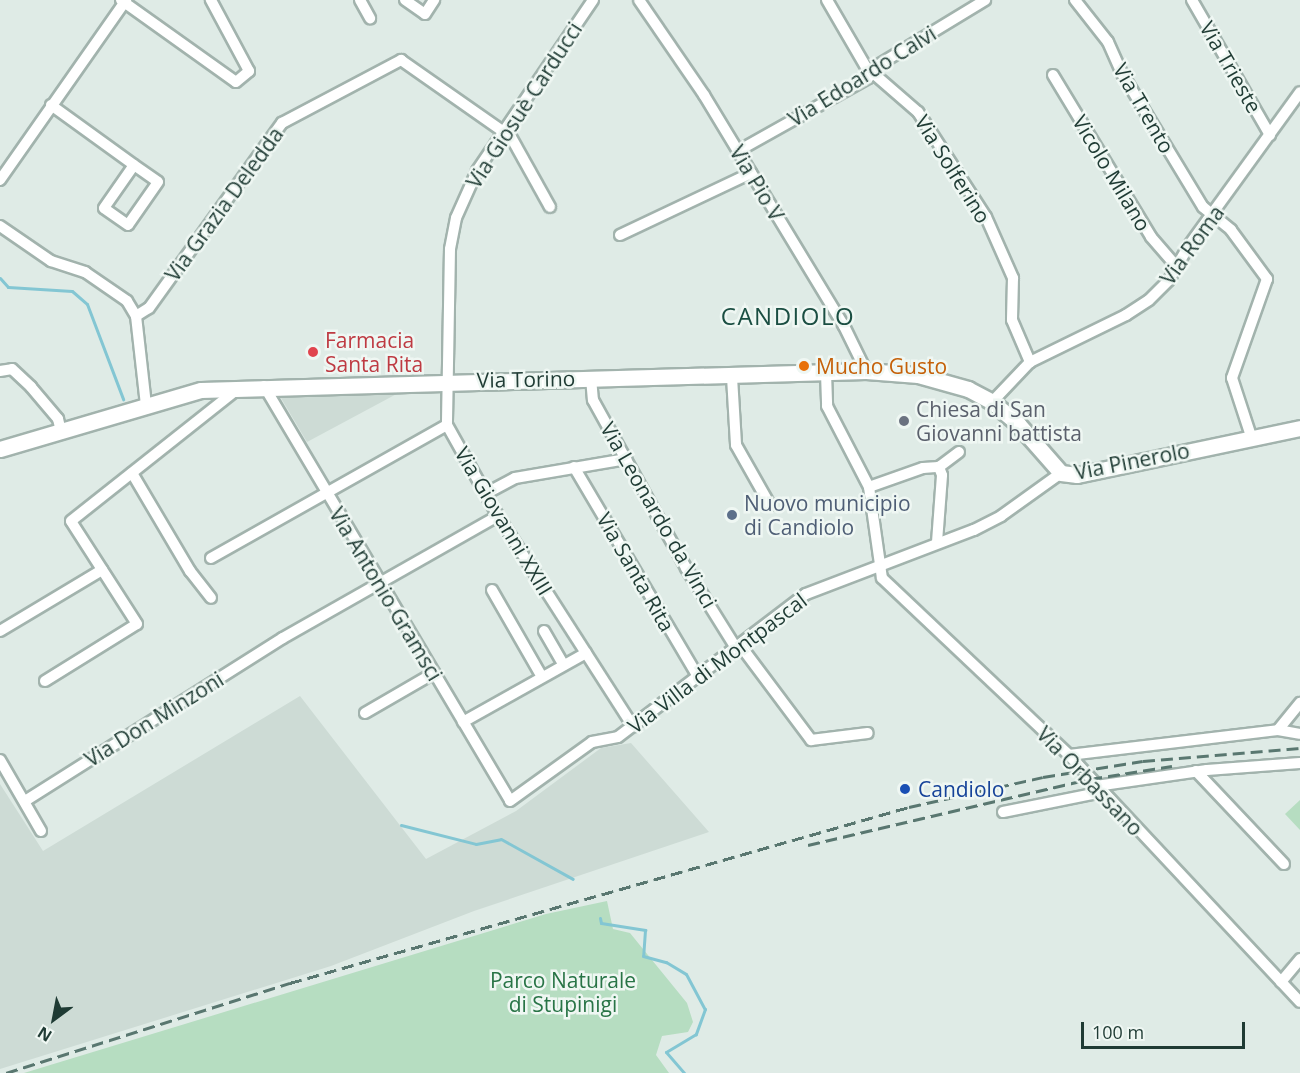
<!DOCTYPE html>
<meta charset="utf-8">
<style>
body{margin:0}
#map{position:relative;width:1300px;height:1073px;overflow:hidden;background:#dfebe6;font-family:"Open Sans",sans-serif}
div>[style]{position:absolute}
.built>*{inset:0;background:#cddbd5}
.green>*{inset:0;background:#b6ddc1}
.stream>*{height:3px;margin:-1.5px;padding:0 1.5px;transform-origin:1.5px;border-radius:1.5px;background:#83c6d3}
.roads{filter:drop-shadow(2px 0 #a2b3ad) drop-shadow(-2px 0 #a2b3ad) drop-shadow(0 2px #a2b3ad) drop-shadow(0 -2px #a2b3ad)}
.street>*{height:10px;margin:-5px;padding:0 5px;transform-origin:5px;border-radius:5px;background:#fff}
.secondary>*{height:15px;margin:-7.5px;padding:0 7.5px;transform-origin:7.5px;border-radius:7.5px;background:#fff}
.rail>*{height:3px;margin-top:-1.5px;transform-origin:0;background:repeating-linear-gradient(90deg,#597770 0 12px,transparent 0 18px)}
.dots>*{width:16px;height:16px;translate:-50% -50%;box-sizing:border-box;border:3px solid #eff7f3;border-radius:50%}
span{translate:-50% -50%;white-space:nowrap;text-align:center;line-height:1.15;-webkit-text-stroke:5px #eff7f3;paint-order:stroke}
.street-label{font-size:21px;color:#1f3b34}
.health-label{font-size:21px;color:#be3a42}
.left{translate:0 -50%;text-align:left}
.food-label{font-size:21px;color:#c56008}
.worship-label{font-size:21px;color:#5b616d}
.service-label{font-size:21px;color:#4e5e75}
.transit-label{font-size:21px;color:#164399}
.park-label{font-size:21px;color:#287446}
.quarter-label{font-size:24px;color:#1a4e42;letter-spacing:1.5px}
.north{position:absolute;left:24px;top:989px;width:60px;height:60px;-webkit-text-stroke:4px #eff7f3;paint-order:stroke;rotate:212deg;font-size:16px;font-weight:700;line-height:24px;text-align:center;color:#1f3b34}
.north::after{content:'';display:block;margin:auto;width:21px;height:27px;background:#1f3b34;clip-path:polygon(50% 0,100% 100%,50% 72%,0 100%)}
.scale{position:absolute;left:1081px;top:1022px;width:164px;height:27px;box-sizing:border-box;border:3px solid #1f3b34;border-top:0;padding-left:8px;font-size:18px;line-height:21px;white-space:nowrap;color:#1f3b34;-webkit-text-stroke:4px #eff7f3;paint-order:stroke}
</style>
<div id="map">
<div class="built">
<div style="clip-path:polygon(404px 390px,307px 442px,278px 393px)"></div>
<div style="clip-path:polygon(300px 696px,426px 859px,516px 811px,601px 748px,631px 743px,709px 832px,474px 911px,331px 966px,0 1069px,0 784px,43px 851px)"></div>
</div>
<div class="green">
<div style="clip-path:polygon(1300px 800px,1300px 830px,1285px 814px)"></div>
<div style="clip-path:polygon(607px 901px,613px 929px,630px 933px,687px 1003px,693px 1022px,688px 1032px,662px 1036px,656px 1055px,669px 1073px,24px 1073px,546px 914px)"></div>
</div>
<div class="stream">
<div style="left:0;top:278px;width:12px;rotate:48deg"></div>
<div style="left:8px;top:287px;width:64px;rotate:3.6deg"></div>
<div style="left:72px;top:291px;width:20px;rotate:41deg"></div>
<div style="left:87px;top:304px;width:102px;rotate:69.2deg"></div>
<div style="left:401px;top:825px;width:77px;rotate:14.2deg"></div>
<div style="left:476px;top:844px;width:25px;rotate:-11deg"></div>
<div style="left:501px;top:839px;width:82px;rotate:29.1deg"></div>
<div style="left:600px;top:918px;width:5px;rotate:79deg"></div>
<div style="left:601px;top:923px;width:45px;rotate:9deg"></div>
<div style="left:645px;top:930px;width:26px;rotate:94deg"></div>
<div style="left:643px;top:956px;width:24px;rotate:15deg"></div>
<div style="left:666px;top:962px;width:23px;rotate:31deg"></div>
<div style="left:686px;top:974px;width:40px;rotate:62deg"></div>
<div style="left:705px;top:1009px;width:27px;rotate:110deg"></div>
<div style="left:696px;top:1034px;width:35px;rotate:149deg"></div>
<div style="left:666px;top:1052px;width:28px;rotate:49deg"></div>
</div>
<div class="roads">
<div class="street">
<div style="left:121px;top:0;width:141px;rotate:35.5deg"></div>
<div style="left:236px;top:82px;width:17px;rotate:-40deg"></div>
<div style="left:249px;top:71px;width:81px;rotate:-118.2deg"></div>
<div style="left:360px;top:0;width:21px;rotate:61deg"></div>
<div style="left:405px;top:0;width:24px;rotate:35deg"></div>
<div style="left:425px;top:14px;width:17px;rotate:-57deg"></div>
<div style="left:593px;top:0;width:207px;rotate:124.2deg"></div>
<div style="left:477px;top:171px;width:51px;rotate:114.1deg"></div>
<div style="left:456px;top:218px;width:32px;rotate:101deg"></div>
<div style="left:450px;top:249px;width:176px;rotate:91deg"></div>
<div style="left:447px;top:425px;width:104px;rotate:60.7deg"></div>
<div style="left:498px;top:516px;width:250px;rotate:57.3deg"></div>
<div style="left:639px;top:0;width:115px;rotate:55.6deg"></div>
<div style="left:704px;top:95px;width:270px;rotate:58.8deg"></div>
<div style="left:844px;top:326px;width:50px;rotate:63.9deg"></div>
<div style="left:827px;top:0;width:78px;rotate:59.8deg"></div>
<div style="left:866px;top:67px;width:69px;rotate:40.9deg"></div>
<div style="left:918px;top:112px;width:125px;rotate:57.1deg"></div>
<div style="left:986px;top:217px;width:67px;rotate:66.1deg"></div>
<div style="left:1013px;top:278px;width:42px;rotate:91.4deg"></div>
<div style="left:1012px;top:320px;width:46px;rotate:66.8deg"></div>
<div style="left:1075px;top:0;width:53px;rotate:51.8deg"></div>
<div style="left:1108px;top:42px;width:36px;rotate:66deg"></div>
<div style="left:1123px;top:75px;width:154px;rotate:58.8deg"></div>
<div style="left:1203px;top:207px;width:36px;rotate:39deg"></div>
<div style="left:1231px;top:230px;width:61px;rotate:53.7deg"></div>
<div style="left:1267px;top:279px;width:105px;rotate:109.5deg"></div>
<div style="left:1232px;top:378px;width:61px;rotate:71.9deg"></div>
<div style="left:1192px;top:0;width:156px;rotate:60deg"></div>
<div style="left:1053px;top:75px;width:189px;rotate:58.8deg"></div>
<div style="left:1151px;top:237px;width:40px;rotate:49deg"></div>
<div style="left:51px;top:105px;width:102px;rotate:35.9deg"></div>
<div style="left:738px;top:151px;width:149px;rotate:-29.3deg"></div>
<div style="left:868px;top:78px;width:13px;rotate:-58deg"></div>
<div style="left:875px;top:67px;width:129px;rotate:-31.3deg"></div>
<div style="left:134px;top:165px;width:29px;rotate:35deg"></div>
<div style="left:158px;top:182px;width:52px;rotate:124.9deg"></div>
<div style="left:128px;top:225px;width:29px;rotate:-145deg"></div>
<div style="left:104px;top:208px;width:52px;rotate:-55.1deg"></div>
<div style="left:0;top:180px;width:220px;rotate:-55deg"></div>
<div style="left:0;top:226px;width:62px;rotate:34.5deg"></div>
<div style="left:51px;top:261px;width:36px;rotate:18deg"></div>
<div style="left:85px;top:272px;width:51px;rotate:34.6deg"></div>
<div style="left:127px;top:301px;width:17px;rotate:59deg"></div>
<div style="left:136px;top:316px;width:90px;rotate:83.6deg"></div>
<div style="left:620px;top:235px;width:145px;rotate:-25.3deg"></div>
<div style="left:136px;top:316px;width:15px;rotate:-32deg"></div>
<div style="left:149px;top:308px;width:228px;rotate:-54.3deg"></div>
<div style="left:282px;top:123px;width:135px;rotate:-27.9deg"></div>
<div style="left:401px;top:60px;width:134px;rotate:35deg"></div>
<div style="left:511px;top:137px;width:80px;rotate:60.9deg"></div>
<div style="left:0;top:371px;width:12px;rotate:-9deg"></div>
<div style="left:12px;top:369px;width:26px;rotate:43deg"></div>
<div style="left:31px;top:387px;width:42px;rotate:49.8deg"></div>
<div style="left:58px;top:419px;width:12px;rotate:76deg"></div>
<div style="left:826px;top:373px;width:33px;rotate:88deg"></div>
<div style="left:827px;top:406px;width:91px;rotate:62.6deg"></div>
<div style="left:869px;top:487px;width:92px;rotate:81.9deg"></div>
<div style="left:882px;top:578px;width:257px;rotate:43.4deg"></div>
<div style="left:1069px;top:755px;width:338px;rotate:46.9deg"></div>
<div style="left:732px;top:377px;width:68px;rotate:86.6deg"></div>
<div style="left:736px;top:445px;width:69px;rotate:60.5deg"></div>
<div style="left:591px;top:378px;width:22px;rotate:85deg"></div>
<div style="left:593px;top:400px;width:192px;rotate:61deg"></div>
<div style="left:686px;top:568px;width:94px;rotate:58deg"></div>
<div style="left:264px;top:386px;width:482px;rotate:59.3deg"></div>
<div style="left:510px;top:801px;width:101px;rotate:-35.7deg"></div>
<div style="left:592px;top:742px;width:26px;rotate:-11deg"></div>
<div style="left:618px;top:737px;width:236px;rotate:-37.3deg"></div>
<div style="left:806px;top:594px;width:180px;rotate:-20.9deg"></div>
<div style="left:974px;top:530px;width:30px;rotate:-27deg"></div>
<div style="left:1001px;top:516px;width:74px;rotate:-35.6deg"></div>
<div style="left:992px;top:402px;width:55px;rotate:-46.5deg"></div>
<div style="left:1030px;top:362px;width:107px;rotate:-26.1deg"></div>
<div style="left:1126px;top:315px;width:27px;rotate:-33deg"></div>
<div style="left:1149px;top:300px;width:28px;rotate:-45deg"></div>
<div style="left:1169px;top:280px;width:38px;rotate:-60deg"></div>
<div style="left:1188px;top:247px;width:191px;rotate:-54.1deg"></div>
<div style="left:574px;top:467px;width:244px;rotate:59.4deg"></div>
<div style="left:132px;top:473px;width:114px;rotate:59.4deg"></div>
<div style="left:190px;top:571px;width:34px;rotate:52deg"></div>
<div style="left:869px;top:487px;width:57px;rotate:-19.4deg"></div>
<div style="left:923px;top:468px;width:16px;rotate:-4deg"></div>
<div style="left:939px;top:467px;width:25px;rotate:-37deg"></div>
<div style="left:485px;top:494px;width:34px;rotate:-28deg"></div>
<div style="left:515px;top:478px;width:113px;rotate:-9.7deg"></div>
<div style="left:937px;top:542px;width:67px;rotate:-85.7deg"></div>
<div style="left:942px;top:475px;width:9px;rotate:-111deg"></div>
<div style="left:211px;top:558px;width:271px;rotate:-29.4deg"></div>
<div style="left:492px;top:590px;width:100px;rotate:60.1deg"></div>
<div style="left:0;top:631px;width:119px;rotate:-30.9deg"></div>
<div style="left:544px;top:631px;width:39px;rotate:60deg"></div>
<div style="left:740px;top:645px;width:119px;rotate:53.2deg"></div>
<div style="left:811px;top:740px;width:57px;rotate:-7deg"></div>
<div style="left:45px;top:681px;width:108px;rotate:-31.8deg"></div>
<div style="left:137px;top:624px;width:122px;rotate:-122.7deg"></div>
<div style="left:71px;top:521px;width:214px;rotate:-38.4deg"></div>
<div style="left:365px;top:713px;width:80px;rotate:-30.1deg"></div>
<div style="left:463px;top:722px;width:141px;rotate:-29.3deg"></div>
<div style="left:1278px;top:730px;width:22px;rotate:10deg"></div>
<div style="left:1069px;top:755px;width:210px;rotate:-6.8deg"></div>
<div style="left:1278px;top:730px;width:35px;rotate:-51deg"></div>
<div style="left:0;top:760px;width:82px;rotate:60deg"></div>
<div style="left:1196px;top:771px;width:128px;rotate:46.6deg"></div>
<div style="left:1096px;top:786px;width:112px;rotate:-8.2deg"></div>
<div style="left:1207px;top:770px;width:93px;rotate:-4.3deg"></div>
<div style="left:25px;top:801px;width:305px;rotate:-32.3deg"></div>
<div style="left:283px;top:638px;width:247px;rotate:-29.6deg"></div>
<div style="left:1003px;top:812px;width:101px;rotate:-11.4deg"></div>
<div style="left:1281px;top:982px;width:30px;rotate:-50deg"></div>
</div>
<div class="secondary">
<div style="left:0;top:449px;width:209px;rotate:-16.4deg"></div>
<div style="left:201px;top:390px;width:665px;rotate:-1.64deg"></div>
<div style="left:866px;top:371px;width:52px;rotate:4.4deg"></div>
<div style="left:918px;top:375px;width:52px;rotate:15.6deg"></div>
<div style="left:968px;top:389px;width:27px;rotate:28deg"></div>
<div style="left:992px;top:402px;width:34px;rotate:40deg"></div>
<div style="left:1018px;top:424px;width:65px;rotate:48.7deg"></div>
<div style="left:1061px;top:473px;width:16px;rotate:7deg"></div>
<div style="left:1077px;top:475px;width:228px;rotate:-11.9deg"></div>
</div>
</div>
<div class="rail">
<div style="left:808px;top:845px;width:290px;rotate:-13.2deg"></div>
<div style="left:1090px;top:779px;width:83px;rotate:-9deg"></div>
<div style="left:6px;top:1073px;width:298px;rotate:-17.6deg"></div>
<div style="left:290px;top:983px;width:644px;rotate:-15.87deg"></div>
<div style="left:909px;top:807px;width:137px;rotate:-12.6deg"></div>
<div style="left:1043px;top:777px;width:101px;rotate:-9.1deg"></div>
<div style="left:1143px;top:761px;width:158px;rotate:-4.7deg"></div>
</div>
<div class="dots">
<div style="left:313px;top:352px;background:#e0444e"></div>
<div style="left:804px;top:366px;background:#e8710a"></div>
<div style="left:904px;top:421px;background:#6b7280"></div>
<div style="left:732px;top:515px;background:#5c6f8a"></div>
<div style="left:905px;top:789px;background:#1a4fb4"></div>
</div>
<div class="street-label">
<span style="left:1231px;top:67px;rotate:60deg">Via Trieste</span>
<span style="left:862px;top:76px;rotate:-32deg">Via Edoardo Calvi</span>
<span style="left:524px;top:105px;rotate:-57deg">Via Giosuè Carducci</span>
<span style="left:1144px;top:108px;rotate:60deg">Via Trento</span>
<span style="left:953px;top:169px;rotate:58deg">Via Solferino</span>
<span style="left:1112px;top:173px;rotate:59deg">Vicolo Milano</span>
<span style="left:757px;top:183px;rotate:59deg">Via Pio V</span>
<span style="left:224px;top:204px;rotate:-54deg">Via Grazia Deledda</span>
<span style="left:1192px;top:245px;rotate:-54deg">Via Roma</span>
<span style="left:526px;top:379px;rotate:-1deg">Via Torino</span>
<span style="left:1132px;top:461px;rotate:-11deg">Via Pinerolo</span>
<span style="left:659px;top:515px;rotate:60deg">Via Leonardo da Vinci</span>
<span style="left:504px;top:521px;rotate:59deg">Via Giovanni XXIII</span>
<span style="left:636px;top:572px;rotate:60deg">Via Santa Rita</span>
<span style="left:386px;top:594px;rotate:59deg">Via Antonio Gramsci</span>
<span style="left:717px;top:663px;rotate:-37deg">Via Villa di Montpascal</span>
<span style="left:154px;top:719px;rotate:-32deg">Via Don Minzoni</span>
<span style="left:1090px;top:781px;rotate:46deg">Via Orbassano</span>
</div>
<div class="health-label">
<span class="left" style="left:325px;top:352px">Farmacia<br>Santa Rita</span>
</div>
<div class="food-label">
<span class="left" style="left:816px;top:366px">Mucho Gusto</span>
</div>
<div class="worship-label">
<span class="left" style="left:916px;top:421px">Chiesa di San<br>Giovanni battista</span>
</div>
<div class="service-label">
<span class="left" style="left:744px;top:515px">Nuovo municipio<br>di Candiolo</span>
</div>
<div class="transit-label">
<span class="left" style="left:918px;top:789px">Candiolo</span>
</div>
<div class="park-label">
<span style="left:563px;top:992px">Parco Naturale<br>di Stupinigi</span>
</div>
<div class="quarter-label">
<span style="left:788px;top:316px">CANDIOLO</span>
</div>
<div class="north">N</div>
<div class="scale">100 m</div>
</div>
